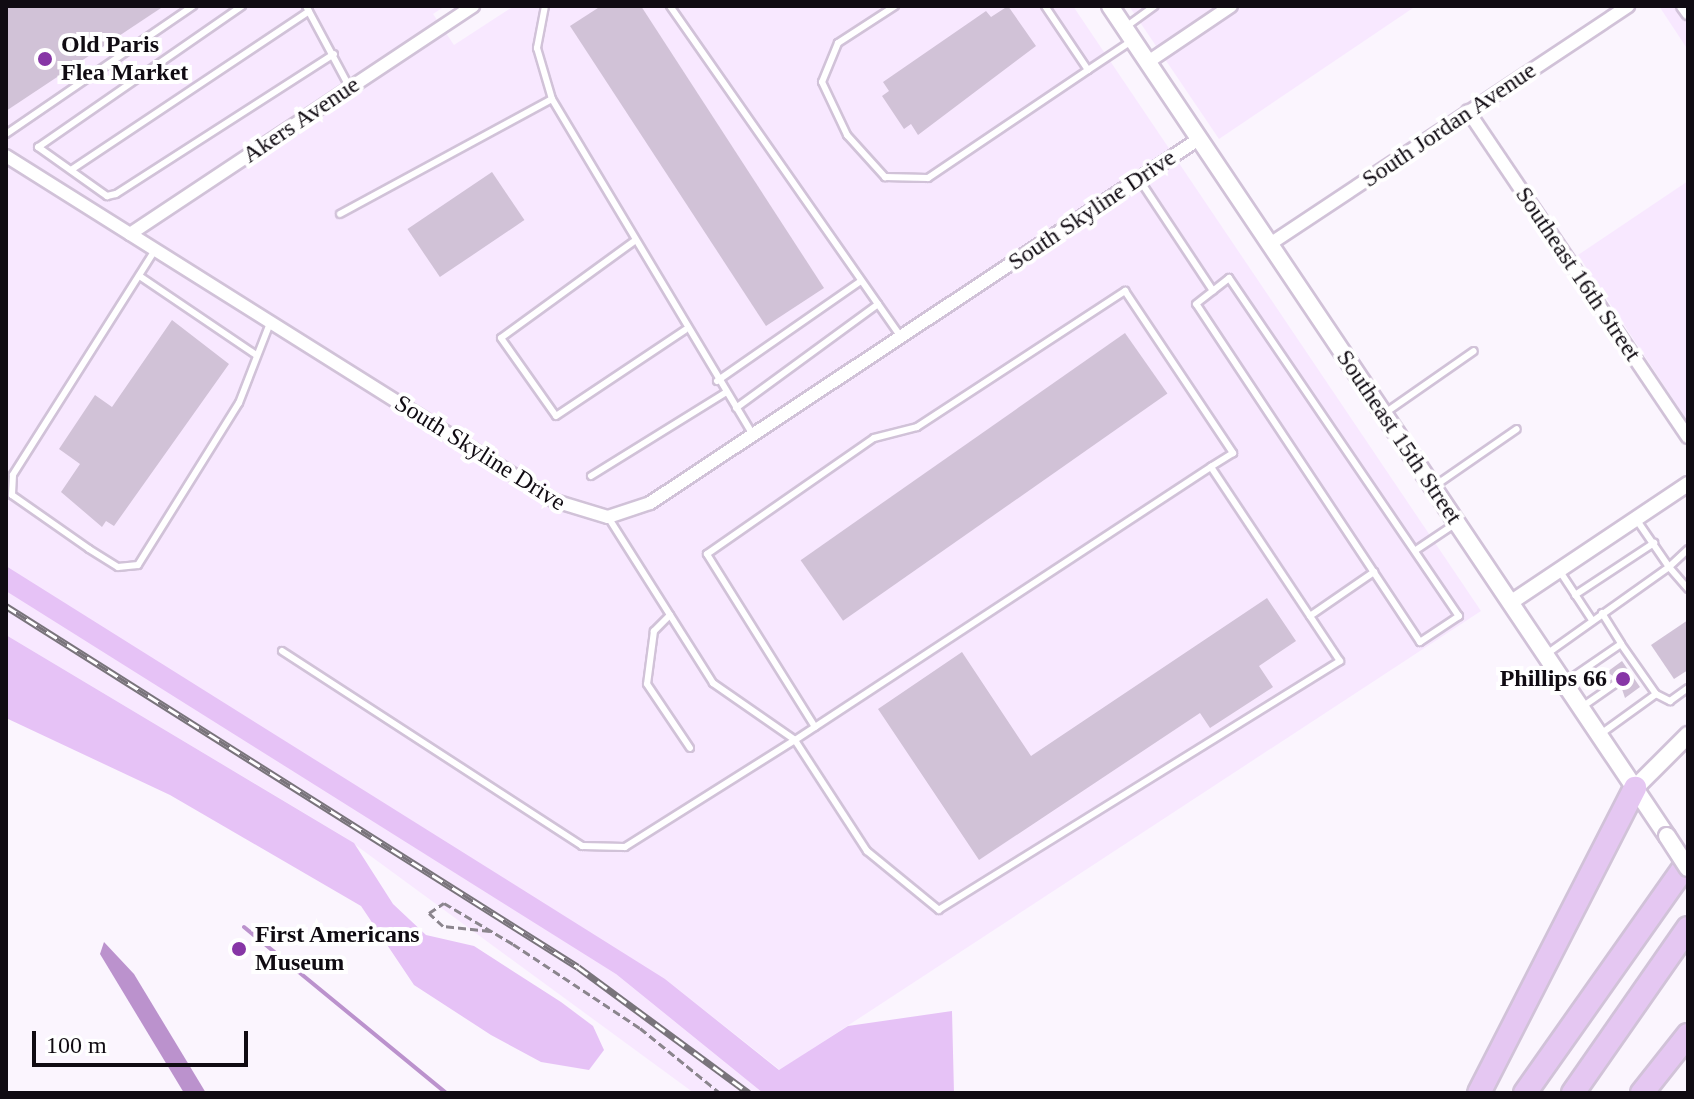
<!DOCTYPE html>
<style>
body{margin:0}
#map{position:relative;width:1694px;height:1099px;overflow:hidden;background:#fbf5fe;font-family:Georgia,serif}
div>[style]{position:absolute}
.built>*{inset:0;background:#f8e8ff}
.green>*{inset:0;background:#e6c2f6}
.water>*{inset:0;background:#bb92cd}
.stream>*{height:4px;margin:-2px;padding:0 2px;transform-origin:2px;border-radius:2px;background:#bb92cd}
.building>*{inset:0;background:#d1c2d7;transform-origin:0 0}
.path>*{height:3px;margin-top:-1.5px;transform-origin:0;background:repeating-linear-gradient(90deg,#8b858d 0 8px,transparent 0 12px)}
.roads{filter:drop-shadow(2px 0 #d1c2d8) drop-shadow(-2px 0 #d1c2d8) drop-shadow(0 2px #d1c2d8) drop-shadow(0 -2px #d1c2d8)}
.service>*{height:6px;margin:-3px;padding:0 3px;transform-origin:3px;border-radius:3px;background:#fff}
.minor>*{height:12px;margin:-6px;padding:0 6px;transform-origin:6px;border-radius:6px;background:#fff}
.tertiary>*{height:14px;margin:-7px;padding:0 7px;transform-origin:7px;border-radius:7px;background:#fff}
.secondary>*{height:16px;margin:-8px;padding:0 8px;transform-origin:8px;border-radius:8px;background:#fff}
.motorway>*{height:22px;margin:-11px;padding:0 11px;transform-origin:11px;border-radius:11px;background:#e5c7f2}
.rail>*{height:7px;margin-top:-3.5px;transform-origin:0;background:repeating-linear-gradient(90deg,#fff 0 12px,#79747b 0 24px);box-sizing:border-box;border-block:2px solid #79747b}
.bridges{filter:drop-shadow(2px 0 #d1c2d8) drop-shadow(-2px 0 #d1c2d8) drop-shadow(0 2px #d1c2d8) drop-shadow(0 -2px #d1c2d8)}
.secondary-bridge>*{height:16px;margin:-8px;padding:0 8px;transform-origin:8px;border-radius:8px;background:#fff}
.dots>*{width:22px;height:22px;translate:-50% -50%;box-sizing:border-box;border:4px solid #fff;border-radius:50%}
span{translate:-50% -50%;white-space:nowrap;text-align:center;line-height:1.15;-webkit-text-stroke:8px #fff;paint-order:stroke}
.poi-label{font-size:24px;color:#100b12;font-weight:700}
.left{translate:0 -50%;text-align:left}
.right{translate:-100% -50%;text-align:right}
.street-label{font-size:24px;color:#100b12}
.frame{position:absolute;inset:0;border:8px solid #100b12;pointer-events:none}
.scale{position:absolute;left:32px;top:1031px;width:216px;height:36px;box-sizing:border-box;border:4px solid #100b12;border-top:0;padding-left:10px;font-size:24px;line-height:28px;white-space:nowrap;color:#100b12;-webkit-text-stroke:6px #fff;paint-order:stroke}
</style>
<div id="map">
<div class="built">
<div style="clip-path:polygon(6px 6px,445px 6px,433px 14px,454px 45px,514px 6px,1073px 6px,1481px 611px,780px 1070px,665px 979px,616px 974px,763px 1093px,694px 1093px,346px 838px,6px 635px)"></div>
<div style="clip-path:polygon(1129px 6px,1416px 6px,1219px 139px)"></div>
<div style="clip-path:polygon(1659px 6px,1688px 6px,1688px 50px)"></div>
<div style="clip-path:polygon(1688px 181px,1688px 422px,1578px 255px)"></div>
</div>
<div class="green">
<div style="clip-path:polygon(6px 566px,665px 979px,779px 1070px,848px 1026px,952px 1011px,954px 1093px,763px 1093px,616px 974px,6px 591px)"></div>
<div style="clip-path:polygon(6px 635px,354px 843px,393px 904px,426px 935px,474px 946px,561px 1002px,593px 1026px,604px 1050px,589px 1070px,541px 1062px,491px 1035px,414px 985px,361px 906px,170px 795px,6px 718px)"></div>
</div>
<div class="water">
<div style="clip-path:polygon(104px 942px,134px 974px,206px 1093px,184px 1093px,100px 954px)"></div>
</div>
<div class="stream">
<div style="left:244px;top:927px;width:261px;rotate:39.4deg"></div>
</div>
<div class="building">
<div style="clip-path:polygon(6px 6px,164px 6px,6px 111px)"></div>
<div style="clip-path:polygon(601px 6px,641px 6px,824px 288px,766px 326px,570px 26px)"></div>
<div style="clip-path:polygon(1008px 6px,1036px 46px,918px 135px,911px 124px,904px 129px,882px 96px,889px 91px,883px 82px,986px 11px,991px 17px)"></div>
<div style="left:492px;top:172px;width:58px;height:102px;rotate:56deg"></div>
<div style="clip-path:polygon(172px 320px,229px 364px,114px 526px,106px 521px,102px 527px,61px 492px,80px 464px,59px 449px,95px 395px,112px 407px)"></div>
<div style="left:1125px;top:333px;width:74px;height:396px;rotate:55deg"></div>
<div style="clip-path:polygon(1267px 598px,1296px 641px,1259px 666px,1273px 687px,1210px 728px,1200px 713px,979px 860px,878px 709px,962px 652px,1031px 756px)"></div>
<div style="clip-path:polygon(1688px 620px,1688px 670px,1674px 679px,1651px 645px)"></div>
<div style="clip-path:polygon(1622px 661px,1640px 687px,1625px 698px,1619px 680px,1607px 672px)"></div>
</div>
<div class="path">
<div style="left:490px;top:931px;width:47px;rotate:-173.9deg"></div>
<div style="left:443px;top:926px;width:19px;rotate:-137deg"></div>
<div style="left:429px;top:913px;width:18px;rotate:-34deg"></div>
<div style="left:444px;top:903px;width:80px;rotate:30.7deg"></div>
<div style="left:513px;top:944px;width:152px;rotate:33.5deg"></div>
<div style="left:640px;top:1028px;width:103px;rotate:39.1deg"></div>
</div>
<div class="roads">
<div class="service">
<div style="left:242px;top:6px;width:248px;rotate:145.3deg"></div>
<div style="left:38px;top:147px;width:85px;rotate:35.4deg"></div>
<div style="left:107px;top:196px;width:9px;rotate:-13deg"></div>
<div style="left:116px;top:194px;width:259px;rotate:-32.7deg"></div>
<div style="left:306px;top:6px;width:93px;rotate:61.8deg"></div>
<div style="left:545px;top:6px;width:43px;rotate:100.8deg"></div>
<div style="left:537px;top:48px;width:53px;rotate:73.6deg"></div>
<div style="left:552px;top:99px;width:392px;rotate:59.1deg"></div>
<div style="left:670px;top:6px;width:404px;rotate:55.1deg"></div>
<div style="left:895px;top:6px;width:68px;rotate:147deg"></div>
<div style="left:838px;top:43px;width:42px;rotate:112.3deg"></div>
<div style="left:822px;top:82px;width:59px;rotate:64.7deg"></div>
<div style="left:847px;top:135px;width:57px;rotate:47.9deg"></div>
<div style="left:885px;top:177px;width:43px;rotate:1.3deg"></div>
<div style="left:928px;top:178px;width:193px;rotate:-34deg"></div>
<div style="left:1045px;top:6px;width:77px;rotate:56.1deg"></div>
<div style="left:1088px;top:70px;width:54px;rotate:-33.7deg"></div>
<div style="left:1127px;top:26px;width:34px;rotate:-36deg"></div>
<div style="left:6px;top:134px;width:227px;rotate:-34.4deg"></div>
<div style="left:71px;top:170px;width:286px;rotate:-33.7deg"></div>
<div style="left:1139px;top:179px;width:134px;rotate:56.5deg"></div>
<div style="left:340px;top:214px;width:241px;rotate:-28.5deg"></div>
<div style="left:633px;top:242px;width:163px;rotate:144deg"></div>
<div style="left:501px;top:338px;width:95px;rotate:54.8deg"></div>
<div style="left:556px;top:416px;width:155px;rotate:-33.7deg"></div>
<div style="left:155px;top:250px;width:266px;rotate:122.3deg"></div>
<div style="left:13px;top:475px;width:20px;rotate:93deg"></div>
<div style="left:12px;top:495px;width:94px;rotate:35deg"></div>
<div style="left:89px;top:549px;width:34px;rotate:32deg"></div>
<div style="left:118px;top:567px;width:20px;rotate:-6deg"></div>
<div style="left:138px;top:565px;width:191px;rotate:-58.1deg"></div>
<div style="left:239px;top:403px;width:86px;rotate:-68.8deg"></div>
<div style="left:141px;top:277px;width:139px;rotate:34.1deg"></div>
<div style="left:1229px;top:278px;width:409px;rotate:55.8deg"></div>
<div style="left:1459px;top:616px;width:47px;rotate:146.3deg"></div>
<div style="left:1420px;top:642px;width:405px;rotate:-123.5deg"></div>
<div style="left:1196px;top:304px;width:42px;rotate:-38.2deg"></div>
<div style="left:717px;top:381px;width:175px;rotate:-34.8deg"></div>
<div style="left:736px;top:408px;width:176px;rotate:-36.2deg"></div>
<div style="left:1385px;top:413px;width:108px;rotate:-34.9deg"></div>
<div style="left:591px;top:476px;width:158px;rotate:-31.8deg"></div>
<div style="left:1436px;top:485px;width:98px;rotate:-34.7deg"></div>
<div style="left:1636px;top:519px;width:58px;rotate:55.5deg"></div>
<div style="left:1669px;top:567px;width:26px;rotate:-43deg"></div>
<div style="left:1416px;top:550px;width:48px;rotate:-34deg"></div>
<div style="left:1559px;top:570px;width:60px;rotate:56.6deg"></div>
<div style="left:1575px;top:595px;width:95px;rotate:-33.4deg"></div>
<div style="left:1602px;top:613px;width:36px;rotate:58deg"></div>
<div style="left:670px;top:615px;width:23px;rotate:135deg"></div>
<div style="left:654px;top:631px;width:53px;rotate:97.5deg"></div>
<div style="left:647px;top:684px;width:77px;rotate:56.1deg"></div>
<div style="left:1310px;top:616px;width:78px;rotate:-34.5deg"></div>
<div style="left:282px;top:651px;width:358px;rotate:33deg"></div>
<div style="left:582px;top:846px;width:43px;rotate:1.3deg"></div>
<div style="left:625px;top:847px;width:201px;rotate:-32.2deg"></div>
<div style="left:795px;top:740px;width:100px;rotate:-145.2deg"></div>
<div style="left:713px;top:683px;width:196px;rotate:-122.3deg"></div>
<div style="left:1548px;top:653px;width:148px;rotate:-35.4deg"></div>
<div style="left:1669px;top:567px;width:29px;rotate:49deg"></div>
<div style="left:1564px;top:683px;width:69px;rotate:-34.4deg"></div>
<div style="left:1621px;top:644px;width:61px;rotate:55deg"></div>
<div style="left:1656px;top:694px;width:67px;rotate:144.2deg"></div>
<div style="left:1656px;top:694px;width:16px;rotate:27deg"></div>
<div style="left:1670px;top:701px;width:22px;rotate:-36deg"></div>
<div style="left:1582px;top:707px;width:40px;rotate:-34.9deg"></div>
<div style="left:815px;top:727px;width:204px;rotate:-122deg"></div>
<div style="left:707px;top:554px;width:203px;rotate:-34.8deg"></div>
<div style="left:874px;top:438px;width:44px;rotate:-14.3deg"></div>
<div style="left:917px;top:427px;width:249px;rotate:-33.2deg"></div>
<div style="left:1125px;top:291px;width:195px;rotate:56.3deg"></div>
<div style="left:1233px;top:453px;width:26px;rotate:148deg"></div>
<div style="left:1211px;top:467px;width:233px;rotate:56.4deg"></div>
<div style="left:1340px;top:661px;width:472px;rotate:148.2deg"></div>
<div style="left:939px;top:910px;width:93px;rotate:-140.7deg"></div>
<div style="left:867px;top:851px;width:132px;rotate:-123deg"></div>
<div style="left:795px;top:740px;width:498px;rotate:-33.3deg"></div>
</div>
<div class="minor">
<div style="left:1683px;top:6px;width:9px;rotate:54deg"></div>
<div style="left:1148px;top:62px;width:100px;rotate:-34deg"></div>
<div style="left:1468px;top:111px;width:393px;rotate:56deg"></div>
<div style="left:6px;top:156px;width:648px;rotate:32.15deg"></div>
<div style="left:555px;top:501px;width:55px;rotate:16.8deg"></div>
<div style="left:608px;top:517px;width:44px;rotate:-18.4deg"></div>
<div style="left:650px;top:503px;width:659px;rotate:-33.55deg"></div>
<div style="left:130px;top:234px;width:412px;rotate:-33.6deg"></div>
<div style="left:1270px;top:244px;width:430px;rotate:-33.6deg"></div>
</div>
<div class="tertiary">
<div style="left:1510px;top:603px;width:214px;rotate:-33.8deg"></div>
</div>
<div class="secondary">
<div style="left:1110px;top:6px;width:1000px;rotate:56.14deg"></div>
<div style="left:1635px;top:788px;width:75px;rotate:-45deg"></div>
</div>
<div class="motorway">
<div style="left:1479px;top:1093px;width:343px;rotate:-62.9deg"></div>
<div style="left:1525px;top:1093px;width:283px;rotate:-54.8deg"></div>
<div style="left:1573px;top:1093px;width:201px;rotate:-55.1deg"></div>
<div style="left:1642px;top:1093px;width:74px;rotate:-51.6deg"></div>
</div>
</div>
<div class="rail">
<div style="left:6px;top:606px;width:676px;rotate:32.26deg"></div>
<div style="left:578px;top:967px;width:212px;rotate:36.4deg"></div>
</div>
<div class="bridges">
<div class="secondary-bridge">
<div style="left:1667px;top:836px;width:38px;rotate:57deg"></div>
</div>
</div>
<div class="dots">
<div style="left:45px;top:59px;background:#8736a6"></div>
<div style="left:1623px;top:679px;background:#8736a6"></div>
<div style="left:239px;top:949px;background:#8736a6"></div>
</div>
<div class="poi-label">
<span class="left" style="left:61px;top:59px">Old Paris<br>Flea Market</span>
<span class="right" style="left:1607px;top:679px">Phillips 66</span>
<span class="left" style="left:255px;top:949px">First Americans<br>Museum</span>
</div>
<div class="street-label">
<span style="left:301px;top:120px;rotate:-34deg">Akers Avenue</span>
<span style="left:1449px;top:125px;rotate:-34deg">South Jordan Avenue</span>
<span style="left:1092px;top:210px;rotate:-34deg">South Skyline Drive</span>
<span style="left:1578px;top:274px;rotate:56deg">Southeast 16th Street</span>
<span style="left:1399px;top:437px;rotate:56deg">Southeast 15th Street</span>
<span style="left:480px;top:453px;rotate:32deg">South Skyline Drive</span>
</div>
<div class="frame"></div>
<div class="scale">100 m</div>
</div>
